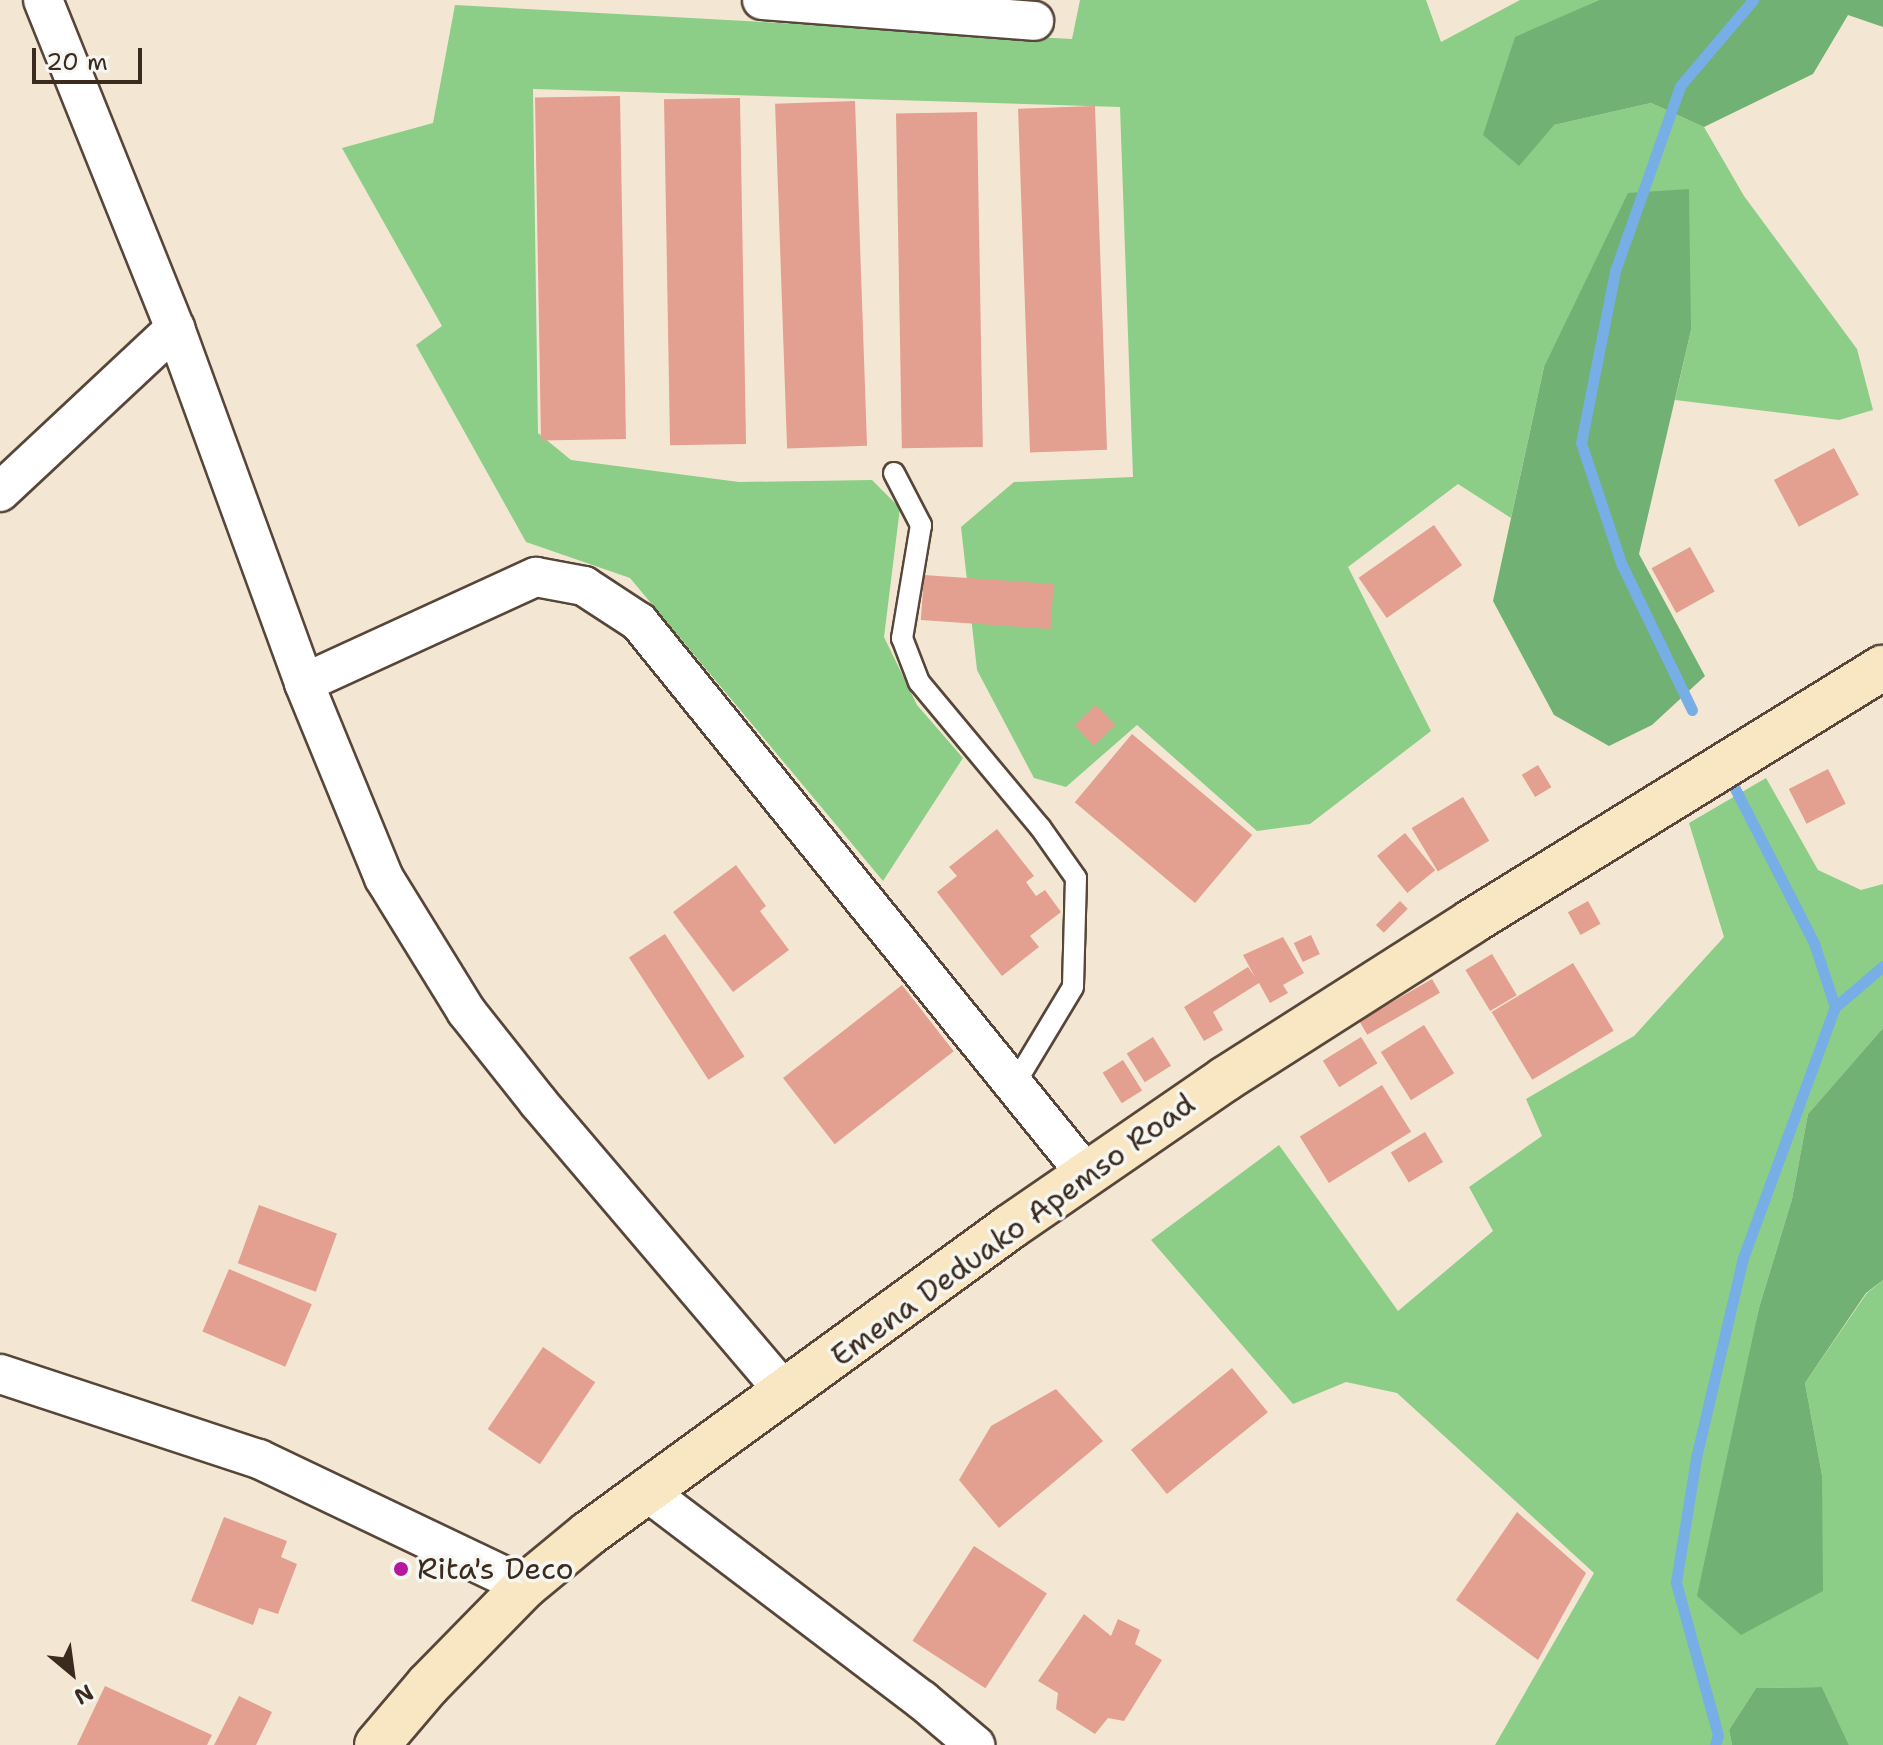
<!DOCTYPE html>
<style>
body{margin:0}
#map{position:relative;width:1883px;height:1745px;overflow:hidden;background:#f3e7d3;font-family:"Shantell Sans",sans-serif}
div>[style]{position:absolute}
.green>*{inset:0;background:#8cce87}
.forest>*{inset:0;background:#71b174}
.stream>*{height:11px;margin:-5.5px;padding:0 5.5px;transform-origin:5.5px;border-radius:5.5px;background:#77aee6}
.building>*{inset:0;background:#e39f90;transform-origin:0 0}
.roads{filter:drop-shadow(2px 0 #574639) drop-shadow(-2px 0 #574639) drop-shadow(0 2px #574639) drop-shadow(0 -2px #574639)}
.lane>*{height:20px;margin:-10px;padding:0 10px;transform-origin:10px;border-radius:10px;background:#fff}
.street>*{height:38px;margin:-19px;padding:0 19px;transform-origin:19px;border-radius:19px;background:#fff}
.secondary>*{height:44px;margin:-22px;padding:0 22px;transform-origin:22px;border-radius:22px;background:#f9e7c3}
.dots>*{width:22px;height:22px;translate:-50% -50%;box-sizing:border-box;border:4px solid #f6f6f2;border-radius:50%}
span{translate:-50% -50%;white-space:nowrap;text-align:center;line-height:1.15;-webkit-text-stroke:7px #f6f6f2;paint-order:stroke}
.street-label{font-size:30px;color:#3b2a1e}
.poi-label{font-size:30px;color:#3b2a1e}
.left{translate:0 -50%;text-align:left}
.north{position:absolute;left:32px;top:1633px;width:80px;height:80px;-webkit-text-stroke:6px #f6f6f2;paint-order:stroke;rotate:151deg;font-size:22px;font-weight:700;line-height:32px;text-align:center;color:#3b2a1e}
.north::after{content:'';display:block;margin:auto;width:28px;height:36px;background:#3b2a1e;clip-path:polygon(50% 0,100% 100%,50% 72%,0 100%)}
.scale{position:absolute;left:32px;top:48px;width:110px;height:36px;box-sizing:border-box;border:4px solid #3b2a1e;border-top:0;padding-left:10px;font-size:24px;line-height:28px;white-space:nowrap;color:#3b2a1e;-webkit-text-stroke:6px #f6f6f2;paint-order:stroke}
</style>
<div id="map">
<div class="green">
<div style="clip-path:polygon(1080px 0,1426px 0,1441px 42px,1520px 0,1599px 0,1515px 38px,1554px 125px,1651px 103px,1704px 127px,1744px 196px,1857px 349px,1873px 410px,1839px 420px,1675px 400px,1691px 330px,1544px 367px,1511px 518px,1458px 484px,1348px 567px,1431px 731px,1310px 824px,1257px 831px,1137px 725px,1066px 787px,1034px 778px,977px 670px,961px 527px,1014px 482px,1133px 477px,1120px 107px,533px 89px,538px 433px,571px 460px,739px 482px,872px 480px,900px 508px,884px 637px,917px 705px,963px 758px,883px 881px,630px 578px,526px 542px,416px 345px,442px 326px,342px 148px,433px 123px,455px 5px,1072px 39px)"></div>
<div style="clip-path:polygon(1766px 778px,1818px 870px,1861px 890px,1883px 884px,1883px 1028px,1808px 1114px,1792px 1199px,1759px 1308px,1736px 1427px,1822px 1475px,1805px 1383px,1867px 1293px,1883px 1280px,1883px 1745px,1849px 1745px,1822px 1687px,1756px 1688px,1729px 1730px,1732px 1745px,1495px 1745px,1594px 1573px,1397px 1393px,1346px 1382px,1293px 1404px,1151px 1240px,1279px 1145px,1398px 1311px,1493px 1231px,1469px 1187px,1542px 1136px,1526px 1099px,1634px 1036px,1724px 937px,1689px 823px)"></div>
</div>
<div class="forest">
<div style="clip-path:polygon(1599px 0,1883px 0,1883px 27px,1848px 15px,1813px 74px,1704px 127px,1651px 103px,1554px 125px,1519px 166px,1483px 135px,1515px 37px)"></div>
<div style="clip-path:polygon(1689px 189px,1691px 330px,1639px 554px,1705px 676px,1652px 725px,1609px 746px,1554px 715px,1493px 601px,1544px 367px,1628px 193px)"></div>
<div style="clip-path:polygon(1883px 1028px,1883px 1280px,1866px 1293px,1805px 1383px,1822px 1475px,1823px 1591px,1741px 1635px,1697px 1596px,1759px 1308px,1792px 1199px,1808px 1114px)"></div>
<div style="clip-path:polygon(1822px 1687px,1849px 1745px,1732px 1745px,1729px 1730px,1756px 1688px)"></div>
</div>
<div class="stream">
<div style="left:1692px;top:710px;width:163px;rotate:-115.8deg"></div>
<div style="left:1621px;top:563px;width:126px;rotate:-108.4deg"></div>
<div style="left:1581px;top:443px;width:175px;rotate:-78.8deg"></div>
<div style="left:1615px;top:271px;width:196px;rotate:-70.6deg"></div>
<div style="left:1680px;top:86px;width:113px;rotate:-49.7deg"></div>
<div style="left:1835px;top:1007px;width:63px;rotate:-40.5deg"></div>
<div style="left:1715px;top:1745px;width:10px;rotate:-73deg"></div>
<div style="left:1718px;top:1735px;width:159px;rotate:-105.4deg"></div>
<div style="left:1676px;top:1582px;width:126px;rotate:-80.8deg"></div>
<div style="left:1696px;top:1458px;width:205px;rotate:-76.8deg"></div>
<div style="left:1743px;top:1258px;width:267px;rotate:-69.9deg"></div>
<div style="left:1835px;top:1007px;width:67px;rotate:-108.2deg"></div>
<div style="left:1814px;top:943px;width:184px;rotate:-117.1deg"></div>
</div>
<div class="building">
<div style="left:620px;top:96px;width:343px;height:85px;rotate:89deg"></div>
<div style="left:740px;top:98px;width:346px;height:76px;rotate:89deg"></div>
<div style="left:855px;top:101px;width:345px;height:80px;rotate:88deg"></div>
<div style="left:1095px;top:106px;width:344px;height:77px;rotate:88deg"></div>
<div style="left:977px;top:112px;width:335px;height:81px;rotate:89deg"></div>
<div style="left:1834px;top:448px;width:53px;height:68px;rotate:62deg"></div>
<div style="left:1434px;top:525px;width:49px;height:92px;rotate:55deg"></div>
<div style="left:1690px;top:547px;width:51px;height:44px;rotate:61deg"></div>
<div style="left:924px;top:575px;width:130px;height:45px;rotate:4deg"></div>
<div style="left:1096px;top:705px;width:28px;height:30px;rotate:46deg"></div>
<div style="left:1132px;top:734px;width:157px;height:89px;rotate:40deg"></div>
<div style="left:1538px;top:765px;width:26px;height:19px;rotate:59deg"></div>
<div style="left:1828px;top:769px;width:39px;height:44px;rotate:63deg"></div>
<div style="left:1463px;top:797px;width:51px;height:60px;rotate:59deg"></div>
<div style="clip-path:polygon(997px 829px,1034px 876px,1026px 882px,1036px 896px,1045px 890px,1061px 912px,1030px 936px,1039px 947px,1002px 976px,937px 892px,957px 876px,949px 867px)"></div>
<div style="left:1405px;top:833px;width:48px;height:36px;rotate:51deg"></div>
<div style="clip-path:polygon(736px 865px,766px 906px,760px 911px,789px 950px,733px 992px,673px 912px)"></div>
<div style="left:1400px;top:901px;width:11px;height:34px;rotate:45deg"></div>
<div style="left:1588px;top:901px;width:26px;height:23px;rotate:61deg"></div>
<div style="left:665px;top:934px;width:146px;height:43px;rotate:57deg"></div>
<div style="left:1311px;top:935px;width:21px;height:19px;rotate:65deg"></div>
<div style="clip-path:polygon(1283px 937px,1304px 973px,1283px 985px,1288px 993px,1270px 1003px,1259px 983px,1213px 1012px,1223px 1030px,1204px 1041px,1184px 1007px,1248px 967px,1255px 977px,1243px 955px)"></div>
<div style="left:1492px;top:954px;width:48px;height:31px;rotate:59deg"></div>
<div style="left:1573px;top:963px;width:79px;height:95px;rotate:59deg"></div>
<div style="left:1432px;top:979px;width:16px;height:84px;rotate:60deg"></div>
<div style="left:902px;top:985px;width:84px;height:151px;rotate:52deg"></div>
<div style="left:1424px;top:1025px;width:57px;height:51px;rotate:58deg"></div>
<div style="left:1153px;top:1037px;width:34px;height:31px;rotate:58deg"></div>
<div style="left:1361px;top:1037px;width:31px;height:45px;rotate:58deg"></div>
<div style="left:1123px;top:1060px;width:36px;height:24px;rotate:58deg"></div>
<div style="left:1382px;top:1085px;width:55px;height:97px;rotate:58deg"></div>
<div style="left:1425px;top:1132px;width:35px;height:40px;rotate:59deg"></div>
<div style="left:259px;top:1205px;width:83px;height:62px;rotate:20deg"></div>
<div style="left:229px;top:1269px;width:90px;height:68px;rotate:23deg"></div>
<div style="left:543px;top:1347px;width:63px;height:99px;rotate:34deg"></div>
<div style="left:1232px;top:1368px;width:57px;height:130px;rotate:51deg"></div>
<div style="clip-path:polygon(1056px 1389px,1103px 1441px,999px 1528px,959px 1480px,991px 1426px)"></div>
<div style="clip-path:polygon(1517px 1512px,1586px 1573px,1538px 1660px,1456px 1600px)"></div>
<div style="clip-path:polygon(224px 1517px,287px 1541px,281px 1557px,297px 1564px,278px 1614px,259px 1608px,253px 1625px,191px 1601px)"></div>
<div style="left:974px;top:1546px;width:87px;height:113px;rotate:33deg"></div>
<div style="clip-path:polygon(1084px 1614px,1111px 1636px,1118px 1619px,1140px 1630px,1135px 1644px,1162px 1660px,1124px 1721px,1108px 1718px,1095px 1734px,1056px 1709px,1058px 1693px,1038px 1681px)"></div>
<div style="clip-path:polygon(105px 1686px,212px 1735px,207px 1745px,77px 1745px)"></div>
<div style="clip-path:polygon(239px 1696px,272px 1712px,256px 1745px,214px 1745px)"></div>
</div>
<div class="roads">
<div class="lane">
<div style="left:894px;top:473px;width:59px;rotate:62.6deg"></div>
<div style="left:921px;top:525px;width:115px;rotate:99.5deg"></div>
<div style="left:902px;top:638px;width:47px;rotate:68.9deg"></div>
<div style="left:919px;top:682px;width:189px;rotate:50.2deg"></div>
<div style="left:1040px;top:827px;width:62px;rotate:54.8deg"></div>
<div style="left:1076px;top:878px;width:109px;rotate:91.6deg"></div>
<div style="left:1073px;top:987px;width:114px;rotate:121deg"></div>
</div>
<div class="street">
<div style="left:43px;top:0;width:354px;rotate:68.1deg"></div>
<div style="left:175px;top:328px;width:378px;rotate:70deg"></div>
<div style="left:304px;top:683px;width:211px;rotate:67.7deg"></div>
<div style="left:384px;top:878px;width:156px;rotate:58.3deg"></div>
<div style="left:466px;top:1011px;width:116px;rotate:51.6deg"></div>
<div style="left:538px;top:1102px;width:382px;rotate:49.6deg"></div>
<div style="left:762px;top:0;width:273px;rotate:4.4deg"></div>
<div style="left:0;top:492px;width:240px;rotate:-43.1deg"></div>
<div style="left:304px;top:683px;width:255px;rotate:-24.6deg"></div>
<div style="left:536px;top:577px;width:49px;rotate:10.6deg"></div>
<div style="left:584px;top:586px;width:66px;rotate:33.2deg"></div>
<div style="left:639px;top:622px;width:712px;rotate:50.99deg"></div>
<div style="left:0;top:1374px;width:273px;rotate:18.2deg"></div>
<div style="left:259px;top:1459px;width:295px;rotate:25.5deg"></div>
<div style="left:645px;top:1490px;width:348px;rotate:37.2deg"></div>
<div style="left:922px;top:1700px;width:70px;rotate:40.3deg"></div>
</div>
<div class="secondary">
<div style="left:377px;top:1745px;width:79px;rotate:-49.6deg"></div>
<div style="left:428px;top:1685px;width:139px;rotate:-45.6deg"></div>
<div style="left:525px;top:1586px;width:82px;rotate:-39.5deg"></div>
<div style="left:588px;top:1534px;width:522px;rotate:-36.04deg"></div>
<div style="left:1010px;top:1227px;width:261px;rotate:-34.5deg"></div>
<div style="left:1225px;top:1079px;width:292px;rotate:-32.5deg"></div>
<div style="left:1471px;top:922px;width:484px;rotate:-31.7deg"></div>
</div>
</div>
<div class="dots">
<div style="left:401px;top:1569px;background:#b5179e"></div>
</div>
<div class="street-label">
<span style="left:1013px;top:1230px;rotate:-36deg">Emena Deduako Apemso Road</span>
</div>
<div class="poi-label">
<span class="left" style="left:417px;top:1569px">Rita's Deco</span>
</div>
<div class="north">N</div>
<div class="scale">20 m</div>
</div>
